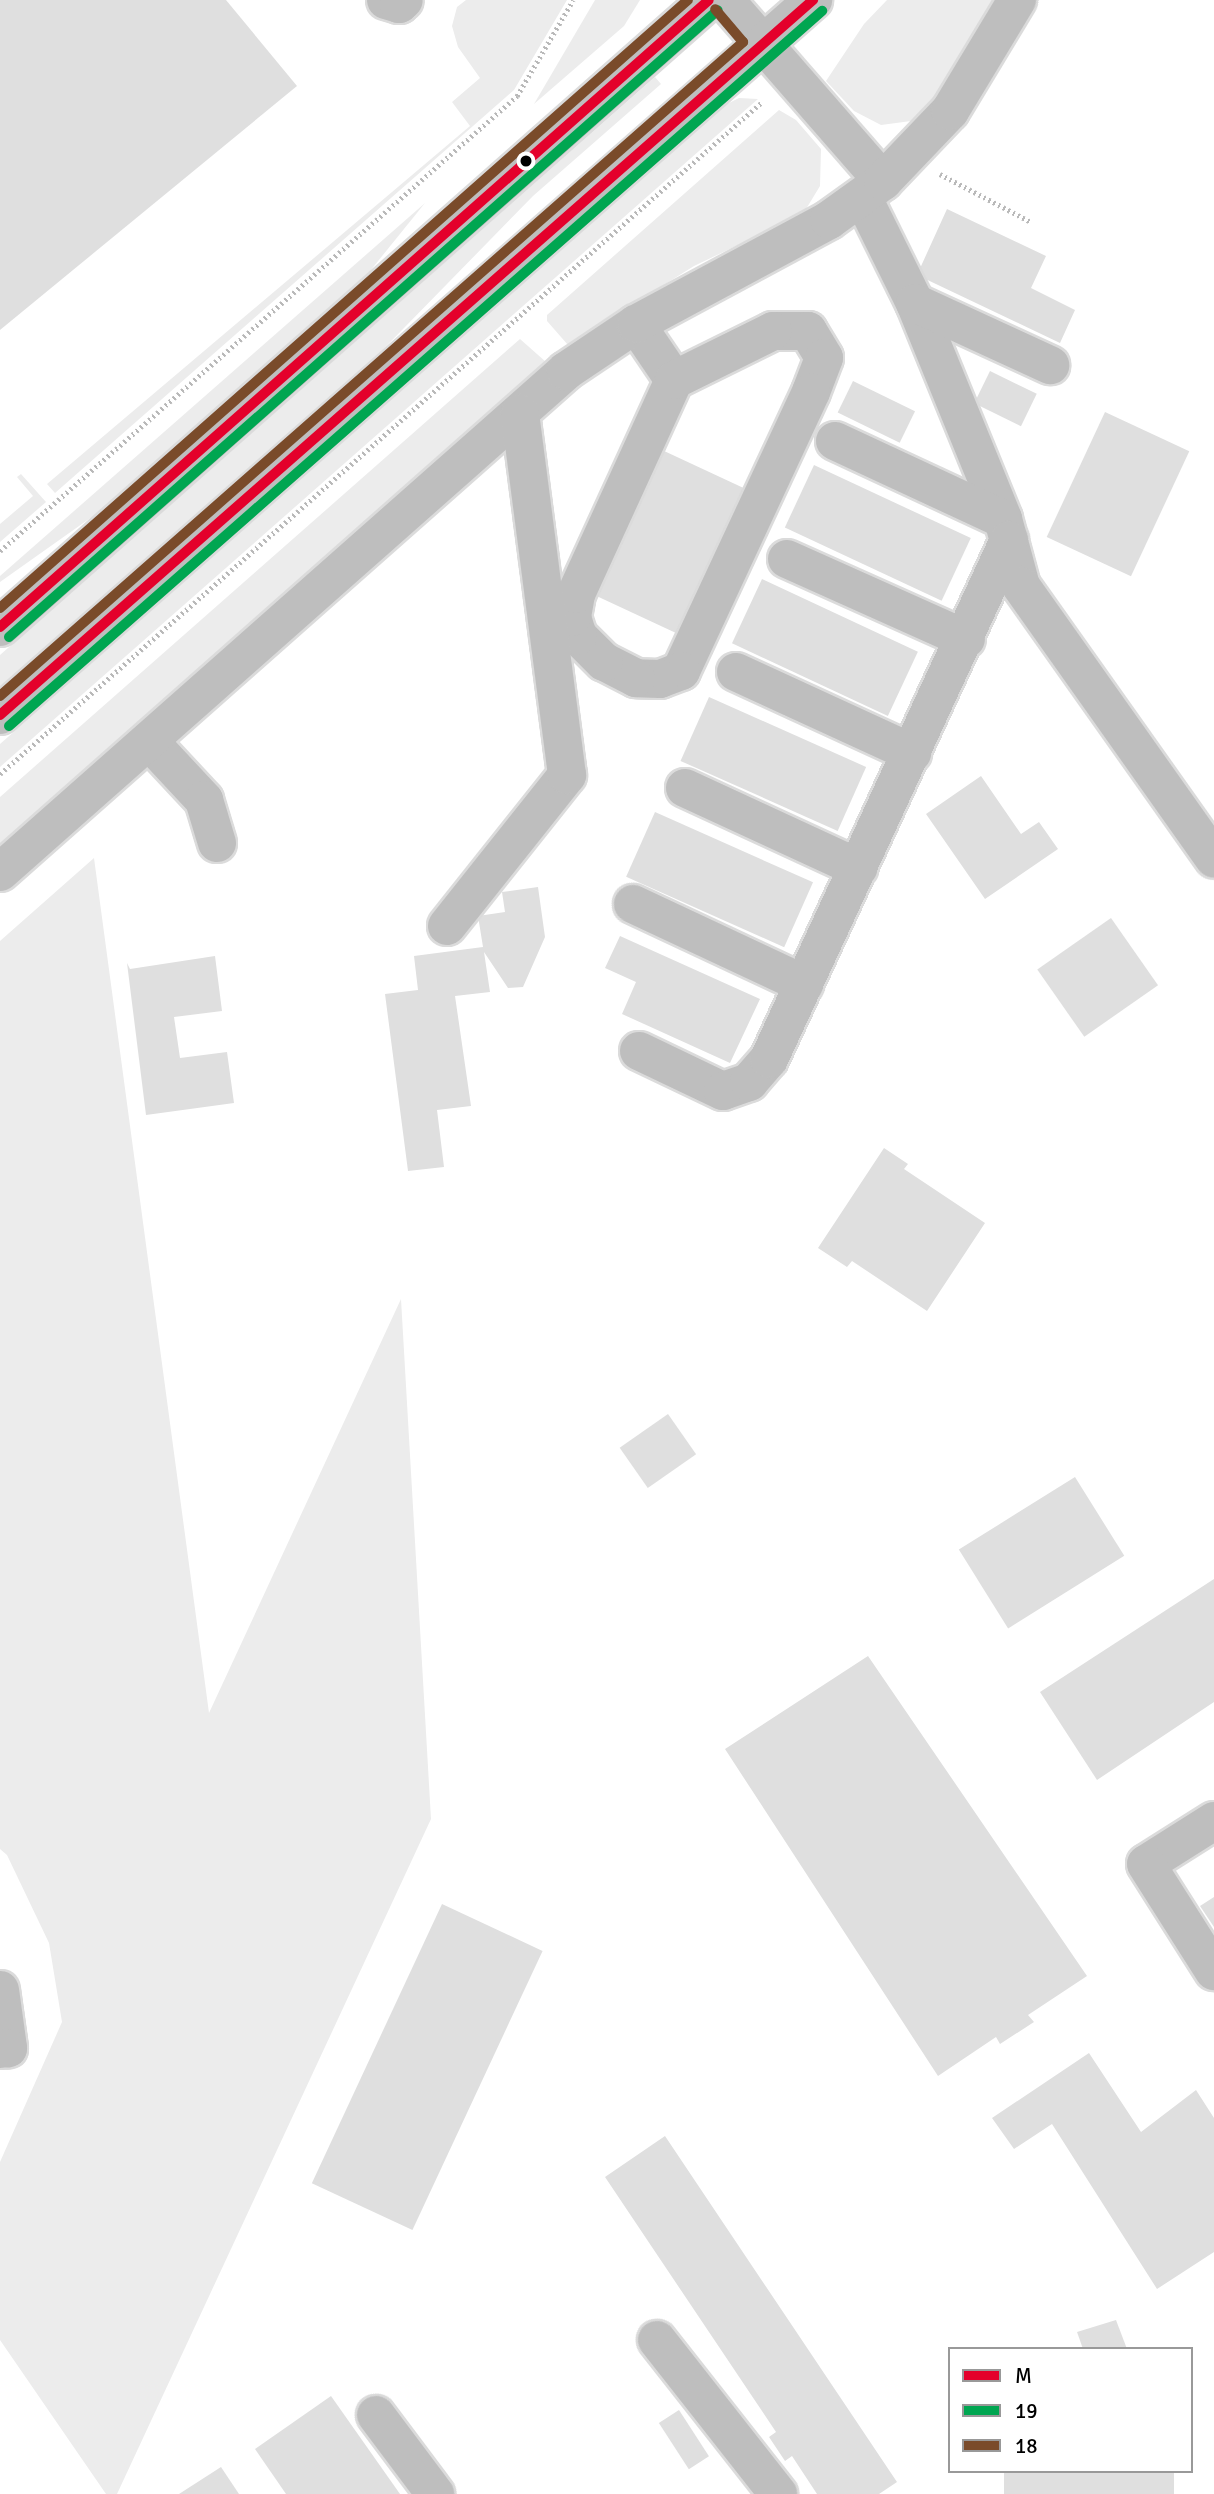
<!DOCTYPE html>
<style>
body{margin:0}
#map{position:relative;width:1214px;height:2494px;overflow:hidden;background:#fff;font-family:Signika,sans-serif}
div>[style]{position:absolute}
.green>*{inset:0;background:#ececec}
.building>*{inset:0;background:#dfdfdf;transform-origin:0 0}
.path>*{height:4.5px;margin-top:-2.25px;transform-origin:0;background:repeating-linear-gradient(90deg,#b9b9b9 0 2px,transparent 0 5.5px)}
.roads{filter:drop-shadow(2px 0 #dbdbdb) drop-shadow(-2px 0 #dbdbdb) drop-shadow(0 2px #dbdbdb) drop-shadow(0 -2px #dbdbdb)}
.minor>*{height:38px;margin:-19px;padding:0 19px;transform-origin:19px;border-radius:19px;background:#bebebe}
.major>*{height:38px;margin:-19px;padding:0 19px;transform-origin:19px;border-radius:19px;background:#bebebe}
.bus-1>*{height:10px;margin:-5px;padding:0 5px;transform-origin:5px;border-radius:5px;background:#e4002b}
.bus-2>*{height:10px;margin:-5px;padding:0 5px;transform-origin:5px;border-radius:5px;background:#00a651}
.bus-3>*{height:10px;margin:-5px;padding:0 5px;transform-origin:5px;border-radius:5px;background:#7a4b2a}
.dots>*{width:19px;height:19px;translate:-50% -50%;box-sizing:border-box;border:4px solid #fff;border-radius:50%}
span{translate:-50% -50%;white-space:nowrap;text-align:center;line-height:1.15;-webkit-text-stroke:5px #fff;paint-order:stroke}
.legend{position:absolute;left:948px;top:2347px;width:245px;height:126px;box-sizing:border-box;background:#fff;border:2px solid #999;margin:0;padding:9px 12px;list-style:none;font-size:21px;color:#000}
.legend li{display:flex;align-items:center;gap:14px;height:35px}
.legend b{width:35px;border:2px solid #999}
</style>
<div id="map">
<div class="green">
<div style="clip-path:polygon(466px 0,567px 0,514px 90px,55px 493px,47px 484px,470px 126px,452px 102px,480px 78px,458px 47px,452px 26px,457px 7px)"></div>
<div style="clip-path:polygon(595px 0,640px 0,624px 26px,534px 104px)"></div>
<div style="clip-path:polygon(887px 0,995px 0,926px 111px,911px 121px,881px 125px,854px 111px,826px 81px,864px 24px)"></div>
<div style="clip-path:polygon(655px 77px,661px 84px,533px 196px,361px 372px,0 689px,0 655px)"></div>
<div style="clip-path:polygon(739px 98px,758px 99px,0 767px,0 744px,725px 105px)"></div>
<div style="clip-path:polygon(779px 110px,796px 120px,821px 149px,820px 186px,803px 214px,694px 266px,568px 345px,547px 321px,547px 315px)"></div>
<div style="clip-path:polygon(425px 203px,370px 271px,96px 514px,0 582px,0 576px)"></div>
<div style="clip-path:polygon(520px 339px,546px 362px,0 849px,0 797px)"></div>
<div style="clip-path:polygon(21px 474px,46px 502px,0 542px,0 524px,33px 496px,17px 477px)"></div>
<div style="clip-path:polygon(94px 858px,209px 1713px,401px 1299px,431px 1819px,117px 2494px,106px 2494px,0 2340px,0 2162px,62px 2022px,49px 1943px,7px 1855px,0 1849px,0 941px)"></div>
</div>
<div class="building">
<div style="clip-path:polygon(0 0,226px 0,297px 86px,0 330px)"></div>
<div style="clip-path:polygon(947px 209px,1046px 256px,1031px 288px,1075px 310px,1060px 343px,917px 275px)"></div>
<div style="left:990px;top:371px;width:52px;height:36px;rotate:26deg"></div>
<div style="left:853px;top:381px;width:69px;height:35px;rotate:26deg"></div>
<div style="left:1105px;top:412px;width:93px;height:138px;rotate:25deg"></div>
<div style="left:662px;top:450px;width:90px;height:160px;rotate:25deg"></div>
<div style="left:814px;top:465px;width:173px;height:69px;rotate:25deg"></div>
<div style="left:762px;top:579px;width:172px;height:71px;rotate:25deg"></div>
<div style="left:709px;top:697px;width:172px;height:70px;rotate:24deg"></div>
<div style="clip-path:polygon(981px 776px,1021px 834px,1039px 822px,1058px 849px,985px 899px,926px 814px)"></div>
<div style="left:655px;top:812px;width:173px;height:71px;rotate:24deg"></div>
<div style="clip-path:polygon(538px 887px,545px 937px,523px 987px,508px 988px,484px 952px,490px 992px,455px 996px,471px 1106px,437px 1110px,444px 1167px,408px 1171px,385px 994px,418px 990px,414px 956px,483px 947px,478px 916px,505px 912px,502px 892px)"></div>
<div style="left:1111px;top:918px;width:82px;height:90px;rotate:55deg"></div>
<div style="clip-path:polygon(620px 936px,760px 999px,730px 1063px,622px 1014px,636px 982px,605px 968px)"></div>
<div style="clip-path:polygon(215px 956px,222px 1011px,174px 1017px,180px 1058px,227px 1052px,234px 1103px,146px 1115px,127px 963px,130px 969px)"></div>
<div style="clip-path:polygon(884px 1148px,908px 1164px,904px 1169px,985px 1223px,927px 1311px,852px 1261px,847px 1267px,818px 1248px)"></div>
<div style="left:668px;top:1414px;width:49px;height:59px;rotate:55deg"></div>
<div style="left:1075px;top:1477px;width:93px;height:137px;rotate:58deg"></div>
<div style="clip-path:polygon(1214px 1579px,1214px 1702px,1097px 1780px,1040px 1692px)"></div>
<div style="clip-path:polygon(868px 1656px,1087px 1976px,1028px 2015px,1034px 2022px,1000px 2044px,996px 2037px,938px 2076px,725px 1749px)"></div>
<div style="clip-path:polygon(1214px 1897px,1214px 1927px,1200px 1906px)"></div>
<div style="left:442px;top:1904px;width:111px;height:308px;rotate:25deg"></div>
<div style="clip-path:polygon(1089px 2053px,1141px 2132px,1196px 2090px,1214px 2118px,1214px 2252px,1157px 2289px,1052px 2124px,1014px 2149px,992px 2118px)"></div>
<div style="clip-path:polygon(665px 2136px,897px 2482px,879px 2494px,817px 2494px,792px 2456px,785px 2461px,769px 2437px,776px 2432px,605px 2177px)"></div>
<div style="clip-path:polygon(1116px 2320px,1127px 2349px,1083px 2349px,1077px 2332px)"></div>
<div style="clip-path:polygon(331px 2396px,400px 2494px,286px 2494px,255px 2449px)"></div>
<div style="left:679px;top:2410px;width:55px;height:24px;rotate:57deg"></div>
<div style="clip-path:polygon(221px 2467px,239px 2494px,179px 2494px)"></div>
<div style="left:1004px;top:2471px;width:170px;height:24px"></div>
</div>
<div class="path">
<div style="left:940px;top:174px;width:103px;rotate:27.8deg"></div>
<div style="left:0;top:551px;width:689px;rotate:-41.35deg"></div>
<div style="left:517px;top:96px;width:111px;rotate:-59.7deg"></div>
<div style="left:0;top:774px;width:1017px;rotate:-41.41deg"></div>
</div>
<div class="roads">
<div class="minor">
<div style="left:386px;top:0;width:14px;rotate:17deg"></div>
<div style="left:399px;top:4px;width:6px;rotate:-39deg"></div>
<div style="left:725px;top:0;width:240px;rotate:48.9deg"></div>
<div style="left:863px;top:198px;width:117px;rotate:63.7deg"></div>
<div style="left:915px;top:303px;width:233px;rotate:67.8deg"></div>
<div style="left:1003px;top:519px;width:69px;rotate:75deg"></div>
<div style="left:1021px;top:586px;width:334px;rotate:54.7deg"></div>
<div style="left:915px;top:303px;width:149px;rotate:24.7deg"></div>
<div style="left:636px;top:324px;width:68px;rotate:55.8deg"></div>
<div style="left:773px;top:331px;width:35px"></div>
<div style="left:808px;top:331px;width:31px;rotate:59deg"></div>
<div style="left:824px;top:358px;width:36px;rotate:111deg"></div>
<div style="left:811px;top:392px;width:308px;rotate:115deg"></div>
<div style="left:681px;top:671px;width:22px;rotate:159deg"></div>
<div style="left:660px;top:679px;width:24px;rotate:-178deg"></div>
<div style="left:636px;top:678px;width:36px;rotate:-153deg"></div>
<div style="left:604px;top:662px;width:37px;rotate:-135deg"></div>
<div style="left:578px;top:636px;width:20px;rotate:-108deg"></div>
<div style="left:572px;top:617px;width:23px;rotate:-80deg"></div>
<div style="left:576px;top:594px;width:235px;rotate:-65.4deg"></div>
<div style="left:674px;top:380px;width:110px;rotate:-26.3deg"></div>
<div style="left:835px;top:441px;width:185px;rotate:24.9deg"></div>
<div style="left:787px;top:559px;width:196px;rotate:24.1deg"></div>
<div style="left:736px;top:672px;width:194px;rotate:24.7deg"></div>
<div style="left:149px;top:741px;width:81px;rotate:47deg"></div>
<div style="left:204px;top:800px;width:45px;rotate:73.2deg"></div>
<div style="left:685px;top:788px;width:191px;rotate:24.8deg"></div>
<div style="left:0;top:872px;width:756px;rotate:-41.51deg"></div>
<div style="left:566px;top:371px;width:84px;rotate:-33.9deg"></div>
<div style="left:636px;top:324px;width:219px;rotate:-28.3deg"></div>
<div style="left:829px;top:220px;width:67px;rotate:-35.8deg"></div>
<div style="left:883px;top:181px;width:97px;rotate:-46.3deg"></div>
<div style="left:950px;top:111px;width:130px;rotate:-58.9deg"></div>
<div style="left:633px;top:904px;width:189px;rotate:25.1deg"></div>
<div style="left:447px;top:926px;width:193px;rotate:-51.5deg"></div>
<div style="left:567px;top:775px;width:365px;rotate:-97.4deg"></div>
<div style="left:639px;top:1051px;width:93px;rotate:25.5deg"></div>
<div style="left:723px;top:1091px;width:28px;rotate:-19deg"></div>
<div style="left:749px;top:1082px;width:30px;rotate:-49deg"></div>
<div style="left:769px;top:1059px;width:572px;rotate:-65.18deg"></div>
<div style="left:1214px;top:1821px;width:80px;rotate:147.7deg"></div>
<div style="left:1146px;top:1864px;width:127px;rotate:57.6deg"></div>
<div style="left:0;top:1990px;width:59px;rotate:82.1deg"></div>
<div style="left:8px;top:2048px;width:8px;rotate:173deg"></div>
<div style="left:657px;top:2340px;width:196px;rotate:51.8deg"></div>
<div style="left:376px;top:2415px;width:99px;rotate:53.2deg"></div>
</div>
<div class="major">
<div style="left:0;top:627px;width:946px;rotate:-41.49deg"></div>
<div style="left:0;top:715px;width:1083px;rotate:-41.33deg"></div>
</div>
</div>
<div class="bus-1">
<div style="left:0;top:627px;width:946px;rotate:-41.49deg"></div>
<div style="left:0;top:715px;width:1083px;rotate:-41.33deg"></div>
</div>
<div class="bus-2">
<div style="left:9px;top:637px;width:946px;rotate:-41.49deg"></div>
<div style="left:9px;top:726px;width:1083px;rotate:-41.33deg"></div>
</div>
<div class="bus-3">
<div style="left:0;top:608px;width:918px;rotate:-41.47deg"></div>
<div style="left:0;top:696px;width:990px;rotate:-41.35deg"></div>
<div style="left:743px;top:42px;width:43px;rotate:-130.3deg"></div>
</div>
<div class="dots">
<div style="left:526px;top:161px;background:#000"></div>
</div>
<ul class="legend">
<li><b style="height:9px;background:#e4002b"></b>M</li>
<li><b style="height:9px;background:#00a651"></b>19</li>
<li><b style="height:9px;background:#7a4b2a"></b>18</li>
</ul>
</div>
